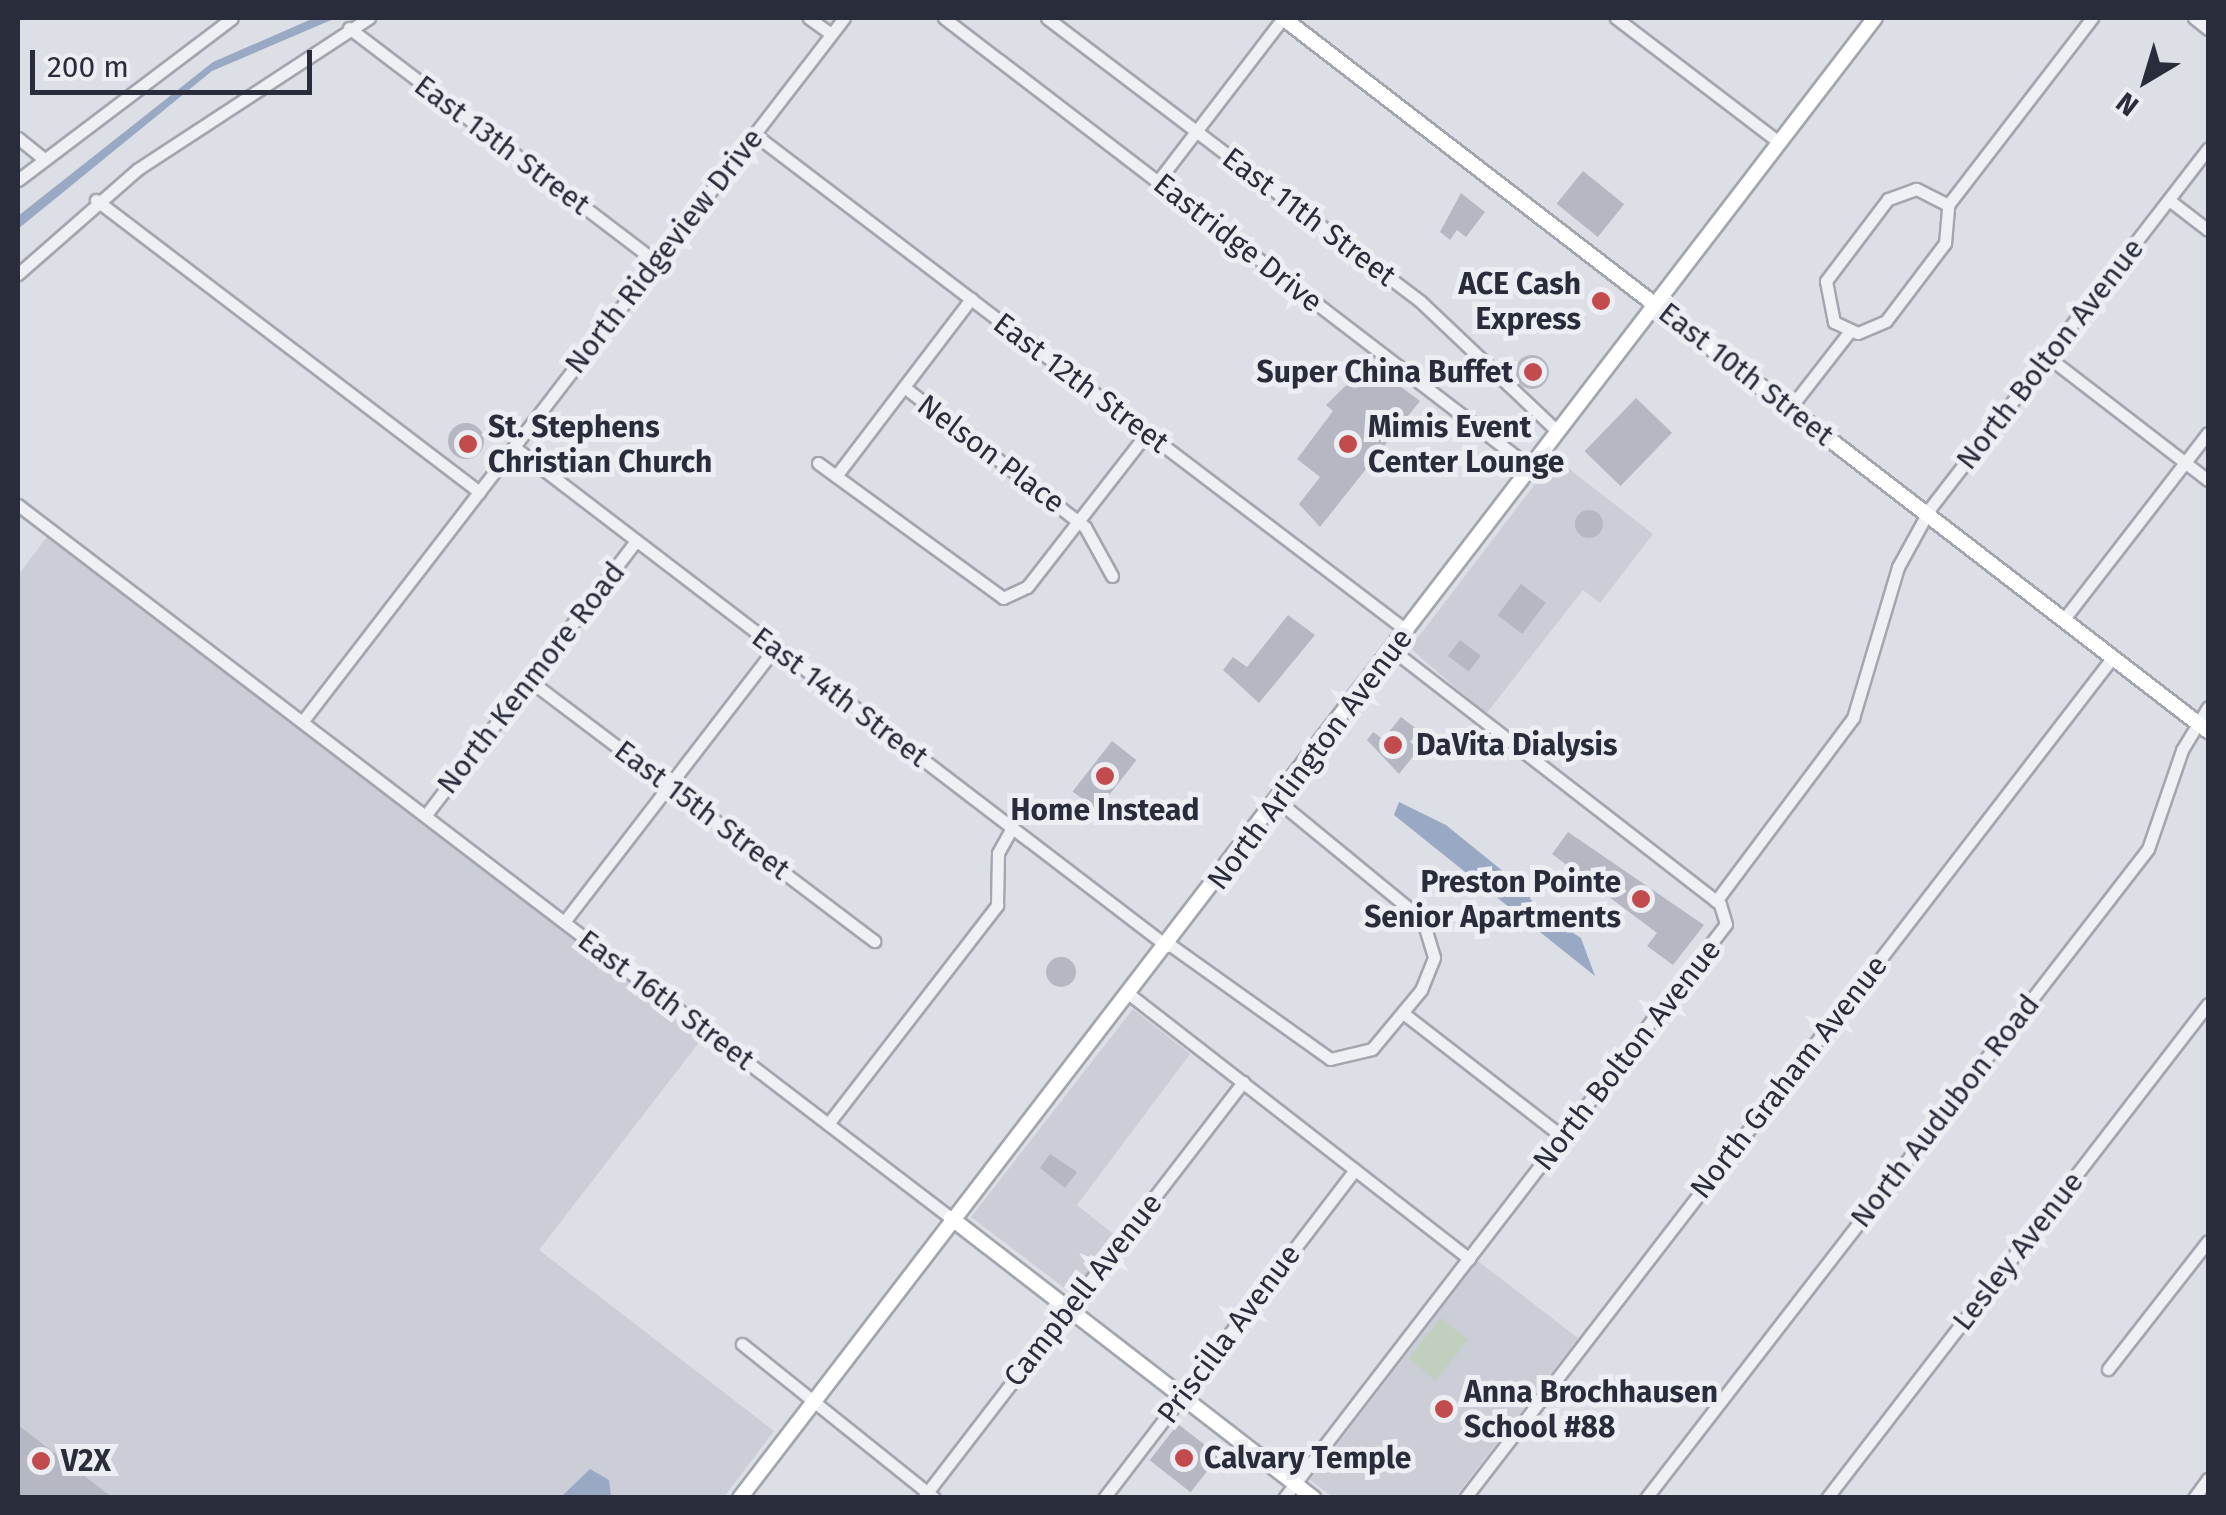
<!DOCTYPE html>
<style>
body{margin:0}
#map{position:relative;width:2226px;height:1515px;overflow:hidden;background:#dddfe6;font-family:"Fira Sans",sans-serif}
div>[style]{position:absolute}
.built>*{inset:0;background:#cbced7}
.green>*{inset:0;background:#c1cfbf;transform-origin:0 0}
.water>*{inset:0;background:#9aa9c3}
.building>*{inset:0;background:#b5b8c2;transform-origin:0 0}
.round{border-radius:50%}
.roads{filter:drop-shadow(2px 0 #a3a6af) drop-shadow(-2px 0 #a3a6af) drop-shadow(0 2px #a3a6af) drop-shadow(0 -2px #a3a6af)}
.minor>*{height:11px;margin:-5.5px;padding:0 5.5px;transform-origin:5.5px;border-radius:5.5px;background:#eff0f4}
.major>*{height:14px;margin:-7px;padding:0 7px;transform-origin:7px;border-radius:7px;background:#fff}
.dots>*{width:28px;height:28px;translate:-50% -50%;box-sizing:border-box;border:5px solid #eceef3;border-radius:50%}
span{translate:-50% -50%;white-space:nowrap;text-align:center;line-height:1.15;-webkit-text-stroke:10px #eceef3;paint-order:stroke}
.street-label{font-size:30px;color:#282c3b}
.poi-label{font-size:30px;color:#282c3b;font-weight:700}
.right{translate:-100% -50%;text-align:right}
.left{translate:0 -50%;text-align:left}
.frame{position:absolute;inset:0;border:20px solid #282c3b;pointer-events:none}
.north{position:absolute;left:2096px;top:30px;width:100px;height:100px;-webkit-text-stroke:8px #eceef3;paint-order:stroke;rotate:218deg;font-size:28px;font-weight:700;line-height:40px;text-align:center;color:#282c3b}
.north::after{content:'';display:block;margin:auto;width:35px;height:45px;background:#282c3b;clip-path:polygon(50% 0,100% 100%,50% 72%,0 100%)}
.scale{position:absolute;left:30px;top:50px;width:282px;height:45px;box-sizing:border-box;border:5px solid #282c3b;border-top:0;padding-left:12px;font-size:30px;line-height:35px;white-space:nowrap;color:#282c3b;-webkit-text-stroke:8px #eceef3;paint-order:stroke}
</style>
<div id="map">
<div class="built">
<div style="clip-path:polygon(1555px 458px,1653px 534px,1600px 603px,1583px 590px,1486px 714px,1410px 648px)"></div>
<div style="clip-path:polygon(47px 537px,704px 1036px,539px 1250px,774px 1431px,724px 1497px,18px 1497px,18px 575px)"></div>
<div style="clip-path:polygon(1133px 1009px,1190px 1054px,1077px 1205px,1116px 1236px,1071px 1293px,971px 1217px)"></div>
<div style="clip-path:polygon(1478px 1261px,1578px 1338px,1455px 1497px,1333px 1497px,1310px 1480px)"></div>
</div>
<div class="green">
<div style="left:1441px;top:1318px;width:35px;height:52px;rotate:39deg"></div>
</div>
<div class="water">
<div style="clip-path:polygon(314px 18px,336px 18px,212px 71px,18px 229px,18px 216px,213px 62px)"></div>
<div style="clip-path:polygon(1399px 802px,1446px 825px,1504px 872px,1506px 886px,1524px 888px,1538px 911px,1581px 938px,1595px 976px,1394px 815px)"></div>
<div style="clip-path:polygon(590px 1469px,609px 1480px,611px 1497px,561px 1497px)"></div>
</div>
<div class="building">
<div style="left:1583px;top:171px;width:53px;height:42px;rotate:39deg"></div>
<div style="clip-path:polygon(1461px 193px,1485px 212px,1466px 237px,1457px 230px,1450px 240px,1440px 232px)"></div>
<div class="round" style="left:1515px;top:355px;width:34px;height:34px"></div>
<div style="clip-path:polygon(1369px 363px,1420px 401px,1320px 527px,1299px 504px,1320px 477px,1297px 459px,1333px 411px,1326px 405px)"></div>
<div style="left:1636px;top:398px;width:50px;height:74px;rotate:44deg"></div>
<div class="round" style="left:448px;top:423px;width:36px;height:36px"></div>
<div class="round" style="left:1575px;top:510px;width:28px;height:28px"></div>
<div style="left:1521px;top:584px;width:31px;height:39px;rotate:37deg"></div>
<div style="clip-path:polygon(1288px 615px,1315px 635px,1259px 703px,1223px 670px,1233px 657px,1247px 667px)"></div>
<div style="left:1460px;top:640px;width:26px;height:20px;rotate:37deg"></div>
<div style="clip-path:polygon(1401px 717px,1419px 731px,1410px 742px,1419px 749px,1399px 774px,1367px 740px,1373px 732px,1383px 739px)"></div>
<div style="left:1112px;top:741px;width:31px;height:64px;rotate:38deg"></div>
<div style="clip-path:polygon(1568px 832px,1704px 925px,1673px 965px,1647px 946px,1657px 933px,1552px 854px)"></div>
<div class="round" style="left:1046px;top:957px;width:30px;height:30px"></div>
<div style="clip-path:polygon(1050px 1154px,1077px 1172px,1065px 1188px,1040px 1168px)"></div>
<div style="left:1178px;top:1424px;width:52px;height:46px;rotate:38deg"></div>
<div style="clip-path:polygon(18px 1425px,113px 1498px,18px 1498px)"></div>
</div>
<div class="roads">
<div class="minor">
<div style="left:809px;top:18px;width:27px;rotate:36deg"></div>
<div style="left:944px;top:18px;width:740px;rotate:37.47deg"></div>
<div style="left:1047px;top:18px;width:468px;rotate:37.2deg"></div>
<div style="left:1420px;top:301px;width:190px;rotate:43.5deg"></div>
<div style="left:1616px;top:18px;width:205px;rotate:37.3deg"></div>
<div style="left:2194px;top:18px;width:18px;rotate:38deg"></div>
<div style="left:349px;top:28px;width:386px;rotate:37.3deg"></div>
<div style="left:754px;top:134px;width:821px;rotate:37.27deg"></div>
<div style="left:18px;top:138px;width:32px;rotate:39deg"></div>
<div style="left:18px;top:180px;width:268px;rotate:-37.1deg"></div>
<div style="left:1158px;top:181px;width:205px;rotate:-52.5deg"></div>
<div style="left:96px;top:200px;width:482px;rotate:37.3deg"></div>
<div style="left:2169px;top:200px;width:49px;rotate:37.6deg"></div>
<div style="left:1948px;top:205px;width:36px;rotate:-153deg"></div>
<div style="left:1916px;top:189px;width:30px;rotate:160deg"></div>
<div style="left:1888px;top:199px;width:103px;rotate:127.1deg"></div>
<div style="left:1826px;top:281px;width:42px;rotate:79deg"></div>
<div style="left:1834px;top:322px;width:26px;rotate:25deg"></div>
<div style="left:1858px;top:333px;width:30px;rotate:-23deg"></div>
<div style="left:1886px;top:321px;width:98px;rotate:-52.9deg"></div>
<div style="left:1945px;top:243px;width:38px;rotate:-85deg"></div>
<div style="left:1948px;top:205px;width:236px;rotate:-52.4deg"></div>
<div style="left:18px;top:274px;width:159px;rotate:-41.2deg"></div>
<div style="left:138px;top:169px;width:276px;rotate:-33.2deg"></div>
<div style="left:2048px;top:357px;width:202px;rotate:37.6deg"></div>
<div style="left:904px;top:387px;width:229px;rotate:37.7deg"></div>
<div style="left:1085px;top:527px;width:56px;rotate:61.1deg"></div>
<div style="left:1790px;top:408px;width:98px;rotate:-52.1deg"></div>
<div style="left:514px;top:447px;width:822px;rotate:37.39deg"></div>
<div style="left:818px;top:463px;width:229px;rotate:36.1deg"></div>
<div style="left:1003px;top:598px;width:26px;rotate:-25deg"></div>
<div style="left:1027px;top:587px;width:195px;rotate:-52.1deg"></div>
<div style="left:836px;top:476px;width:223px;rotate:-52.7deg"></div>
<div style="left:18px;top:505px;width:1174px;rotate:37.39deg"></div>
<div style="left:2064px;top:619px;width:235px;rotate:-52.3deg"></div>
<div style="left:529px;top:680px;width:433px;rotate:37.1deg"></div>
<div style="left:302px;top:722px;width:888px;rotate:-52.41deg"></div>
<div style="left:425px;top:816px;width:347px;rotate:-52.5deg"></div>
<div style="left:1716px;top:901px;width:229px;rotate:-53.2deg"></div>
<div style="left:1853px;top:718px;width:158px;rotate:-73.4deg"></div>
<div style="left:1898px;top:567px;width:68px;rotate:-61.2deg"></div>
<div style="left:1931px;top:507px;width:453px;rotate:-52.3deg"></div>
<div style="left:564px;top:922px;width:347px;rotate:-52.4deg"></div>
<div style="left:1169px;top:944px;width:198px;rotate:35.5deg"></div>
<div style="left:1330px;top:1059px;width:43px;rotate:-13.4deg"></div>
<div style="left:1372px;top:1049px;width:77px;rotate:-50.3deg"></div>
<div style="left:1421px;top:990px;width:35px;rotate:-68deg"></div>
<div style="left:1434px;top:957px;width:39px;rotate:-107deg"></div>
<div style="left:1423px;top:920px;width:188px;rotate:-140.6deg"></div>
<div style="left:1129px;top:994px;width:431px;rotate:37.9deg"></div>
<div style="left:1403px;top:1013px;width:202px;rotate:37.8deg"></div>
<div style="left:828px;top:1124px;width:277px;rotate:-52.3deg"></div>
<div style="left:997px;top:905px;width:52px;rotate:-88.9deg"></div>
<div style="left:998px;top:853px;width:29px;rotate:-61deg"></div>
<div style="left:742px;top:1344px;width:246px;rotate:38.7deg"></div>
<div style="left:2108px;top:1369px;width:162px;rotate:-52deg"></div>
<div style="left:923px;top:1498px;width:525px;rotate:-52.43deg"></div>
<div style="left:1104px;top:1498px;width:413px;rotate:-52.6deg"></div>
<div style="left:1284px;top:1498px;width:724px;rotate:-52.4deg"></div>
<div style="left:1726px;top:924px;width:21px;rotate:-107deg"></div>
<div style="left:1720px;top:904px;width:414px;rotate:-142.2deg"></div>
<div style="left:1465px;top:1498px;width:1062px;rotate:-52.39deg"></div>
<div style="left:1646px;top:1498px;width:820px;rotate:-52.28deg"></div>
<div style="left:2148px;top:849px;width:105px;rotate:-71deg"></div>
<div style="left:2182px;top:750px;width:50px;rotate:-58.8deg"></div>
<div style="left:1827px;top:1498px;width:624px;rotate:-52.36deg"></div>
<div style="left:2194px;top:1498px;width:24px;rotate:-54deg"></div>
</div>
<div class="major">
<div style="left:1283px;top:18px;width:1168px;rotate:37.63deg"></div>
<div style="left:951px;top:1218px;width:458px;rotate:37.7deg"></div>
<div style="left:740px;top:1498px;width:1865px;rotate:-52.52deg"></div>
</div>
</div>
<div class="dots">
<div style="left:1601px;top:301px;background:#c24b4e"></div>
<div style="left:1533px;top:372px;background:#c24b4e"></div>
<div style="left:468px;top:444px;background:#c24b4e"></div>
<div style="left:1348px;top:444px;background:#c24b4e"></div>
<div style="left:1393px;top:745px;background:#c24b4e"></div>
<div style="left:1105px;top:776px;background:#c24b4e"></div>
<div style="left:1641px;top:899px;background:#c24b4e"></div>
<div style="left:1444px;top:1409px;background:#c24b4e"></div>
<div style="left:1184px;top:1458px;background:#c24b4e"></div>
<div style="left:41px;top:1461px;background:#c24b4e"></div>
</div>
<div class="street-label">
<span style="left:502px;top:145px;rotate:37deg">East 13th Street</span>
<span style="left:1309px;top:217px;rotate:37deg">East 11th Street</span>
<span style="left:1238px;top:243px;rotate:38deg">Eastridge Drive</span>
<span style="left:664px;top:251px;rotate:-52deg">North Ridgeview Drive</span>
<span style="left:2050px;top:354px;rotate:-52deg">North Bolton Avenue</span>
<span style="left:1746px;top:374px;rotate:38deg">East 10th Street</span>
<span style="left:1081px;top:383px;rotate:37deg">East 12th Street</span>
<span style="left:991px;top:454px;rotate:37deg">Nelson Place</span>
<span style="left:531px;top:678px;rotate:-52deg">North Kenmore Road</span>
<span style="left:840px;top:697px;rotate:37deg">East 14th Street</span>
<span style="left:1310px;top:759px;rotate:-53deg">North Arlington Avenue</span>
<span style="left:702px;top:810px;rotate:37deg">East 15th Street</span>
<span style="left:666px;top:1000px;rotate:37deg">East 16th Street</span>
<span style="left:1627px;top:1055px;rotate:-52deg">North Bolton Avenue</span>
<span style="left:1789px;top:1077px;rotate:-52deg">North Graham Avenue</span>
<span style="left:1945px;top:1111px;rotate:-52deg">North Audubon Road</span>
<span style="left:2018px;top:1251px;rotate:-52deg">Lesley Avenue</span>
<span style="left:1083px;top:1290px;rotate:-52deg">Campbell Avenue</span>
<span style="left:1229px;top:1334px;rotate:-53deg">Priscilla Avenue</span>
</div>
<div class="poi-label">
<span class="right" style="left:1581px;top:301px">ACE Cash<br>Express</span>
<span class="right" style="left:1513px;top:372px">Super China Buffet</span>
<span class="left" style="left:488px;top:444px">St. Stephens<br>Christian Church</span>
<span class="left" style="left:1368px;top:444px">Mimis Event<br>Center Lounge</span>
<span class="left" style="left:1416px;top:745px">DaVita Dialysis</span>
<span style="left:1105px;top:810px">Home Instead</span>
<span class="right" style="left:1621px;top:899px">Preston Pointe<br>Senior Apartments</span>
<span class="left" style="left:1464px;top:1409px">Anna Brochhausen<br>School #88</span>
<span class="left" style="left:1204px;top:1458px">Calvary Temple</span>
<span class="left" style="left:61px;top:1461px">V2X</span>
</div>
<div class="frame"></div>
<div class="north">N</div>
<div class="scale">200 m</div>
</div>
